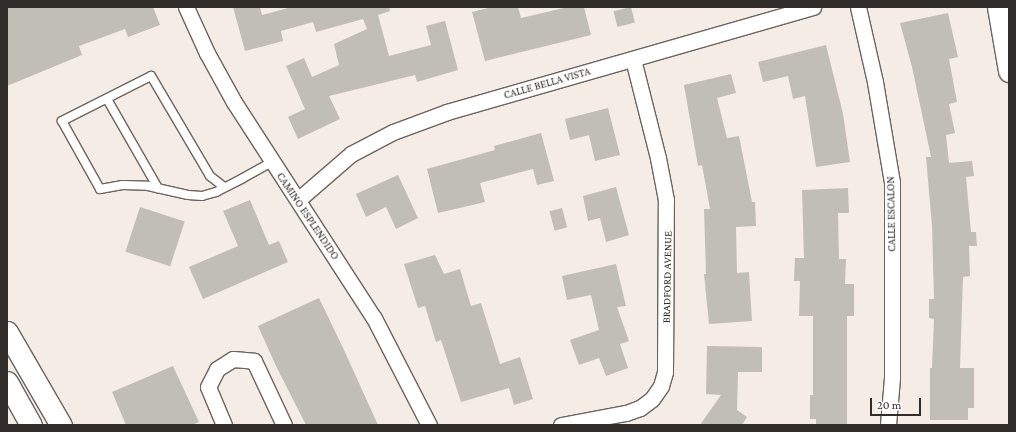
<!DOCTYPE html>
<style>
body{margin:0}
#map{position:relative;width:1016px;height:432px;overflow:hidden;background:#f4ece5;font-family:"Crimson Pro",serif}
div>[style]{position:absolute}
.building>*{inset:0;background:#c1beb5;transform-origin:0 0}
.roads{filter:drop-shadow(1px 0 #6c645e) drop-shadow(-1px 0 #6c645e) drop-shadow(0 1px #6c645e) drop-shadow(0 -1px #6c645e)}
.lane>*{height:8px;margin:-4px;padding:0 4px;transform-origin:4px;border-radius:4px;background:#fff}
.street>*{height:15px;margin:-7.5px;padding:0 7.5px;transform-origin:7.5px;border-radius:7.5px;background:#fff}
.secondary>*{height:21px;margin:-10.5px;padding:0 10.5px;transform-origin:10.5px;border-radius:10.5px;background:#fff}
span{translate:-50% -50%;white-space:nowrap;text-align:center;line-height:1.15;-webkit-text-stroke:3px #fff;paint-order:stroke}
.street-label{font-size:11px;color:#2f2c29}
.frame{position:absolute;inset:0;border:8px solid #2f2c29;pointer-events:none}
.scale{position:absolute;left:870px;top:398px;width:51px;height:18px;box-sizing:border-box;border:2px solid #2f2c29;border-top:0;padding-left:5px;font-size:12px;line-height:14px;white-space:nowrap;color:#2f2c29;-webkit-text-stroke:3px #fff;paint-order:stroke}
</style>
<div id="map">
<div class="building">
<div style="clip-path:polygon(7px 7px,153px 7px,160px 25px,128px 37px,125px 29px,79px 46px,82px 55px,7px 86px)"></div>
<div style="clip-path:polygon(233px 7px,260px 7px,262px 15px,292px 7px,389px 7px,390px 11px,378px 15px,389px 56px,431px 45px,426px 26px,445px 21px,458px 70px,417px 82px,415px 75px,329px 96px,340px 119px,298px 139px,288px 117px,305px 109px,286px 66px,304px 58px,312px 77px,339px 65px,334px 44px,367px 29px,363px 19px,316px 32px,313px 22px,281px 31px,283px 41px,245px 51px)"></div>
<div style="clip-path:polygon(492px 7px,518px 7px,521px 18px,568px 7px,584px 7px,591px 35px,485px 61px,472px 12px)"></div>
<div style="left:631px;top:7px;width:16px;height:18px;rotate:76deg"></div>
<div style="clip-path:polygon(948px 13px,958px 57px,949px 59px,957px 102px,949px 104px,955px 133px,946px 135px,949px 163px,972px 161px,974px 176px,966px 177px,971px 232px,976px 232px,977px 246px,969px 246px,970px 276px,963px 277px,960px 368px,974px 368px,974px 408px,968px 408px,968px 420px,930px 420px,930px 368px,932px 368px,934px 319px,929px 318px,929px 299px,934px 299px,932px 226px,926px 157px,931px 157px,912px 67px,900px 23px)"></div>
<div style="clip-path:polygon(826px 45px,843px 114px,850px 162px,816px 167px,805px 96px,793px 99px,788px 76px,763px 82px,758px 62px)"></div>
<div style="clip-path:polygon(731px 74px,736px 93px,717px 98px,727px 138px,739px 136px,752px 202px,755px 202px,756px 226px,736px 227px,737px 273px,749px 272px,752px 321px,709px 324px,704px 274px,706px 274px,704px 209px,710px 209px,702px 165px,698px 166px,684px 85px)"></div>
<div style="clip-path:polygon(608px 108px,620px 155px,595px 161px,589px 135px,570px 140px,565px 119px)"></div>
<div style="clip-path:polygon(541px 133px,554px 181px,537px 185px,533px 169px,480px 183px,485px 202px,438px 213px,427px 169px,495px 150px,494px 146px)"></div>
<div style="clip-path:polygon(398px 175px,418px 218px,396px 229px,386px 207px,366px 217px,356px 194px)"></div>
<div style="clip-path:polygon(616px 187px,629px 235px,606px 242px,600px 218px,588px 221px,583px 196px)"></div>
<div style="clip-path:polygon(848px 188px,849px 213px,838px 213px,839px 259px,846px 259px,845px 284px,854px 284px,854px 316px,847px 316px,847px 425px,816px 425px,816px 419px,810px 419px,810px 395px,813px 395px,813px 316px,799px 316px,800px 281px,794px 281px,795px 258px,804px 258px,802px 190px)"></div>
<div style="clip-path:polygon(250px 200px,269px 245px,279px 241px,288px 262px,203px 299px,189px 267px,238px 246px,223px 211px)"></div>
<div style="left:140px;top:207px;width:47px;height:47px;rotate:18deg"></div>
<div style="left:562px;top:208px;width:20px;height:13px;rotate:75deg"></div>
<div style="clip-path:polygon(435px 255px,444px 274px,460px 269px,471px 306px,481px 303px,500px 364px,520px 357px,533px 399px,514px 405px,509px 388px,461px 402px,441px 340px,436px 342px,425px 306px,418px 308px,404px 264px)"></div>
<div style="clip-path:polygon(616px 264px,626px 306px,617px 307px,629px 341px,620px 344px,628px 368px,606px 376px,599px 358px,579px 365px,570px 340px,599px 330px,591px 295px,567px 300px,562px 276px)"></div>
<div style="clip-path:polygon(319px 298px,344px 350px,378px 425px,306px 425px,276px 366px,258px 326px)"></div>
<div style="clip-path:polygon(707px 346px,762px 347px,762px 372px,738px 372px,737px 410px,747px 417px,742px 425px,700px 425px,721px 395px,706px 394px)"></div>
<div style="clip-path:polygon(173px 366px,199px 422px,192px 425px,126px 425px,112px 392px)"></div>
</div>
<div class="roads">
<div class="lane">
<div style="left:107px;top:99px;width:103px;rotate:60.2deg"></div>
<div style="left:224px;top:187px;width:18px;rotate:-142deg"></div>
<div style="left:210px;top:176px;width:116px;rotate:-120.5deg"></div>
<div style="left:151px;top:76px;width:100px;rotate:153.2deg"></div>
<div style="left:62px;top:121px;width:78px;rotate:60.8deg"></div>
<div style="left:100px;top:189px;width:23px;rotate:-10deg"></div>
<div style="left:123px;top:185px;width:25px;rotate:2deg"></div>
<div style="left:148px;top:186px;width:41px;rotate:12.7deg"></div>
<div style="left:188px;top:195px;width:14px;rotate:4deg"></div>
<div style="left:202px;top:196px;width:15px;rotate:-16deg"></div>
<div style="left:216px;top:192px;width:30px;rotate:-27deg"></div>
<div style="left:243px;top:178px;width:33px;rotate:-29deg"></div>
</div>
<div class="street">
<div style="left:186px;top:7px;width:51px;rotate:65.5deg"></div>
<div style="left:207px;top:53px;width:56px;rotate:61.1deg"></div>
<div style="left:234px;top:102px;width:257px;rotate:57.1deg"></div>
<div style="left:374px;top:318px;width:120px;rotate:62.8deg"></div>
<div style="left:858px;top:7px;width:77px;rotate:77.2deg"></div>
<div style="left:875px;top:82px;width:101px;rotate:80.4deg"></div>
<div style="left:892px;top:182px;width:196px;rotate:90deg"></div>
<div style="left:892px;top:378px;width:47px;rotate:94.9deg"></div>
<div style="left:299px;top:199px;width:69px;rotate:-40.9deg"></div>
<div style="left:351px;top:154px;width:47px;rotate:-27.6deg"></div>
<div style="left:393px;top:132px;width:58px;rotate:-20.3deg"></div>
<div style="left:447px;top:112px;width:381px;rotate:-16deg"></div>
<div style="left:224px;top:425px;width:41px;rotate:-112.8deg"></div>
<div style="left:208px;top:387px;width:20px;rotate:-63deg"></div>
<div style="left:217px;top:369px;width:19px;rotate:-32deg"></div>
<div style="left:233px;top:359px;width:21px;rotate:5deg"></div>
<div style="left:254px;top:361px;width:71px;rotate:64.9deg"></div>
<div style="left:561px;top:425px;width:66px;rotate:-10.5deg"></div>
<div style="left:626px;top:413px;width:15px;rotate:-20deg"></div>
<div style="left:640px;top:408px;width:15px;rotate:-37deg"></div>
<div style="left:652px;top:399px;width:16px;rotate:-55deg"></div>
<div style="left:661px;top:386px;width:15px;rotate:-74deg"></div>
<div style="left:665px;top:372px;width:172px;rotate:-89.7deg"></div>
<div style="left:666px;top:200px;width:43px;rotate:-100.8deg"></div>
<div style="left:658px;top:158px;width:102px;rotate:-104.2deg"></div>
</div>
<div class="secondary">
<div style="left:998px;top:7px;width:65px;rotate:80.2deg"></div>
<div style="left:7px;top:332px;width:108px;rotate:59.9deg"></div>
<div style="left:7px;top:382px;width:49px;rotate:60.8deg"></div>
</div>
</div>
<div class="street-label">
<span style="left:547px;top:83px;rotate:-16deg">CALLE BELLA VISTA</span>
<span style="left:891px;top:214px;rotate:-91deg">CALLE ESCALON</span>
<span style="left:308px;top:216px;rotate:56deg">CAMINO ESPLENDIDO</span>
<span style="left:667px;top:277px;rotate:-89deg">BRADFORD AVENUE</span>
</div>
<div class="frame"></div>
<div class="scale">20 m</div>
</div>
